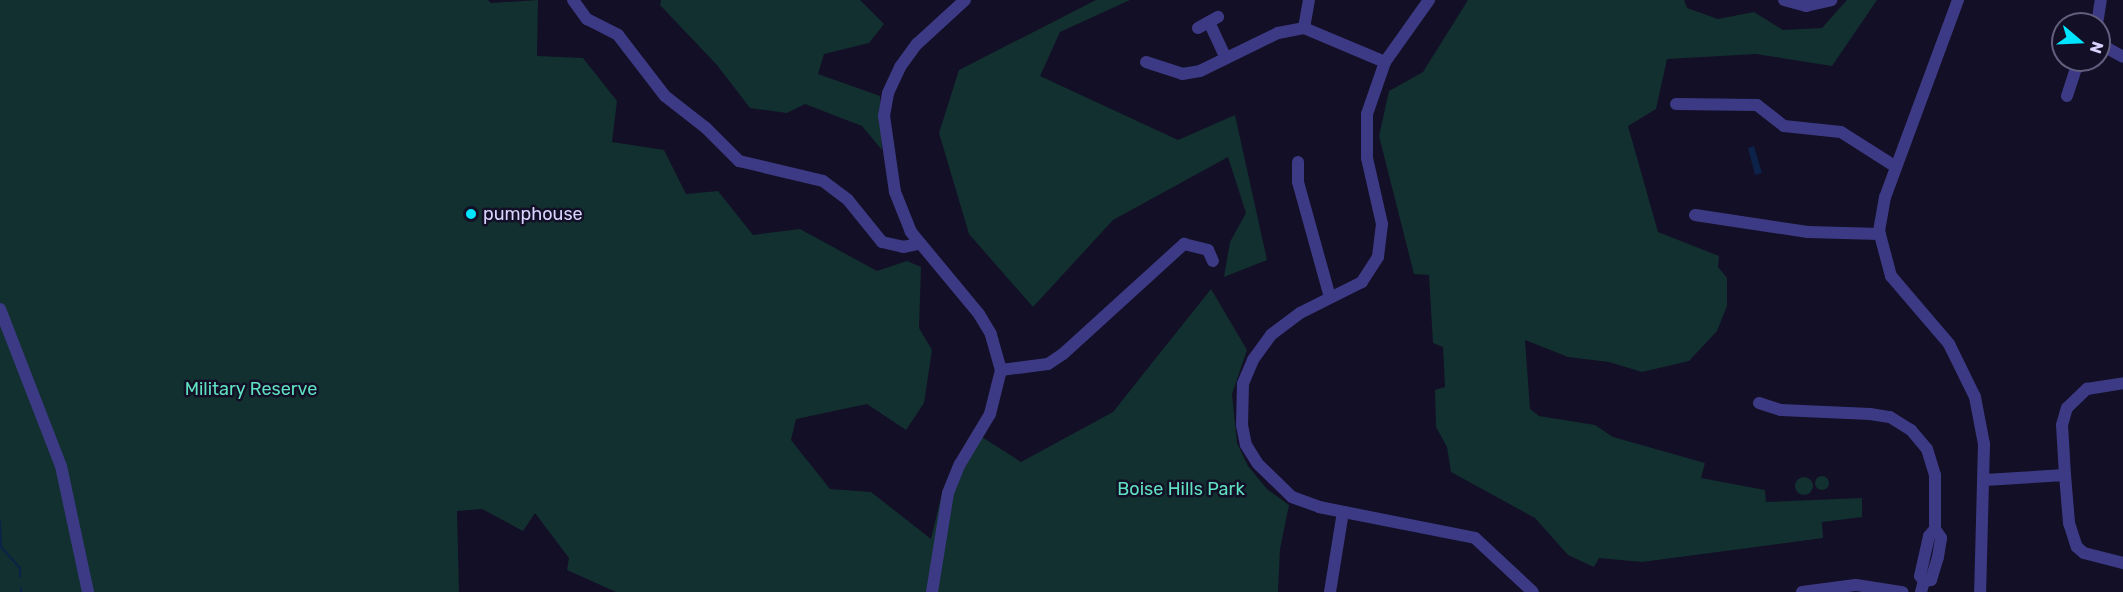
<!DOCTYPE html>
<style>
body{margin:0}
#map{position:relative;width:2123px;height:592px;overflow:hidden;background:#130f26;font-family:Rubik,sans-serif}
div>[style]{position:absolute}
.green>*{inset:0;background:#12302f}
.round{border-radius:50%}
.water>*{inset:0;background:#0c2248}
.stream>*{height:2px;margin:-1px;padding:0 1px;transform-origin:1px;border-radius:1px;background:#0c2248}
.minor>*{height:12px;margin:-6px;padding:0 6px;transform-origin:6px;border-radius:6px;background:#3d3a85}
.dots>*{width:16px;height:16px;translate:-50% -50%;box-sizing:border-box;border:3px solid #130f26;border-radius:50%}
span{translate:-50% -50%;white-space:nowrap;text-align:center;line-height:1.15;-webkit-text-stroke:5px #130f26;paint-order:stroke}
.poi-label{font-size:18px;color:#d9d4ff}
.left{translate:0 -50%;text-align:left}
.park-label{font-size:18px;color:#5fe0c0}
.north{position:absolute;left:2051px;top:12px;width:60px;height:60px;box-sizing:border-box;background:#130f26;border:2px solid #625e7d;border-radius:50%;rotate:109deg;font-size:16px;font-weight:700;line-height:24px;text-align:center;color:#d9d4ff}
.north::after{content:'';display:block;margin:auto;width:21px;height:27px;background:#00e5ff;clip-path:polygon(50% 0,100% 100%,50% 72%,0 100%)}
</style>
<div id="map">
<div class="green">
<div style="clip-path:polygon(0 0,488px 0,491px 3px,538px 0,537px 56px,583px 58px,617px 101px,612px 142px,664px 150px,686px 194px,718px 191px,753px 235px,800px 229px,877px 271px,907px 261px,921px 267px,919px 328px,932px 350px,924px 403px,906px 430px,867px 404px,796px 419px,791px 440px,830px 489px,871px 492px,931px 539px,942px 493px,974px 432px,1021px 462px,1113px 412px,1211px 289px,1247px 350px,1232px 394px,1237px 443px,1248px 466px,1267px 489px,1289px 505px,1280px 549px,1278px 592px,616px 592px,567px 570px,569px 558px,535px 513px,523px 531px,482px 509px,457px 511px,459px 592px,0 592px)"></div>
<div style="clip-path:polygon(661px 0,860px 0,884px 24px,869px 43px,824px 54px,818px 74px,880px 96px,882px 150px,862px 126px,805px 104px,787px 113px,750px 108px,717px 65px,660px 5px)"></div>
<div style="clip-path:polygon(1096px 0,1130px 0,1060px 32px,1040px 76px,1178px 140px,1235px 115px,1267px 260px,1224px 277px,1230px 242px,1246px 213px,1228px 157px,1113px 220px,1033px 307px,969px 234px,939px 133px,959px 70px)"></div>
<div style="clip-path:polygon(1468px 0,1684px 0,1687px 8px,1718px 19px,1754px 12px,1783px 30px,1822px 28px,1847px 0,1877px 0,1832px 66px,1756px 54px,1667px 59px,1656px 109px,1628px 126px,1658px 232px,1719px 256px,1718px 267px,1727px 278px,1727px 306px,1717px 331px,1689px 361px,1642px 372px,1609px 362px,1568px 357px,1525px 340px,1530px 409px,1539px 416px,1595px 425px,1613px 437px,1705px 463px,1701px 478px,1765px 490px,1766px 502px,1862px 498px,1862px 517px,1822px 522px,1823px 538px,1642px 562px,1599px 558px,1594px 567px,1568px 555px,1535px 518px,1451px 472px,1447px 447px,1436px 427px,1435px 390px,1445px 387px,1443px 347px,1433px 343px,1429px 275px,1414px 274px,1379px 136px,1389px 91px,1423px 72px)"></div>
<div class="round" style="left:1815px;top:476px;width:14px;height:14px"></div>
<div class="round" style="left:1795px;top:477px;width:18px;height:18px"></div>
</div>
<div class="water">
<div style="clip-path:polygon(1754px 146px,1762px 173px,1755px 175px,1748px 148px)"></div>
</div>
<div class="stream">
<div style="left:0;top:521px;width:26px;rotate:88deg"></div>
<div style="left:1px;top:547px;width:28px;rotate:48deg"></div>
<div style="left:20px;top:568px;width:9px;rotate:90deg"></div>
<div style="left:21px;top:588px;width:4px;rotate:90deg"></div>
</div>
<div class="minor">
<div style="left:573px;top:0;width:24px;rotate:54deg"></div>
<div style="left:587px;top:19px;width:35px;rotate:27deg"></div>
<div style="left:618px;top:35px;width:77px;rotate:52.4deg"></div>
<div style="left:665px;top:96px;width:52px;rotate:38deg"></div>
<div style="left:706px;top:128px;width:47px;rotate:45deg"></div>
<div style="left:739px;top:161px;width:86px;rotate:13.4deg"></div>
<div style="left:823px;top:181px;width:31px;rotate:37deg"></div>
<div style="left:848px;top:200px;width:54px;rotate:51deg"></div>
<div style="left:882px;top:242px;width:22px;rotate:13deg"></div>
<div style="left:903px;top:247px;width:16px;rotate:-11deg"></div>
<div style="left:1429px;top:0;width:76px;rotate:125.4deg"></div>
<div style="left:1385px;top:62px;width:55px;rotate:109.1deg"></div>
<div style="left:1367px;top:114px;width:44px;rotate:90deg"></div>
<div style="left:1367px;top:158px;width:68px;rotate:77.2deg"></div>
<div style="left:1382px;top:224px;width:33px;rotate:97deg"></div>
<div style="left:1378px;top:257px;width:30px;rotate:123deg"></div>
<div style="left:1362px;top:282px;width:69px;rotate:153.4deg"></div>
<div style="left:1300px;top:313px;width:36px;rotate:143deg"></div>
<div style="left:1271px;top:335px;width:31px;rotate:126deg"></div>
<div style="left:1253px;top:360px;width:26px;rotate:113deg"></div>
<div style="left:1243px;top:384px;width:41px;rotate:91.4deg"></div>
<div style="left:1242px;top:425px;width:20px;rotate:79deg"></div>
<div style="left:1246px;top:445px;width:22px;rotate:58deg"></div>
<div style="left:1258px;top:464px;width:47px;rotate:44.1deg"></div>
<div style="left:1292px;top:497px;width:29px;rotate:20deg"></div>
<div style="left:1319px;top:507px;width:159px;rotate:11.2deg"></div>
<div style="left:1475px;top:538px;width:79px;rotate:43deg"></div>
<div style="left:1784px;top:0;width:23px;rotate:15deg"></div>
<div style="left:1806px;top:6px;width:26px;rotate:-13deg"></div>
<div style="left:1958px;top:0;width:210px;rotate:110.3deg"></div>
<div style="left:1885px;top:197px;width:35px;rotate:100deg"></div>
<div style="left:1879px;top:231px;width:47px;rotate:75.1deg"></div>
<div style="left:1891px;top:276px;width:89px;rotate:49.5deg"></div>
<div style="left:1949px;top:344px;width:59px;rotate:63.9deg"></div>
<div style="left:1975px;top:397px;width:48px;rotate:79.2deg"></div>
<div style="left:1984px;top:444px;width:148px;rotate:91.5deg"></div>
<div style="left:1209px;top:22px;width:40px;rotate:65deg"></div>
<div style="left:2097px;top:24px;width:24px;rotate:-81deg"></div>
<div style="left:1198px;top:28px;width:23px;rotate:-29deg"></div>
<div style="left:1304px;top:28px;width:28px;rotate:-80deg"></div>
<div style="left:2099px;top:33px;width:17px;rotate:62deg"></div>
<div style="left:2107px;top:48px;width:18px;rotate:29deg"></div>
<div style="left:1146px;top:62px;width:38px;rotate:18deg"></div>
<div style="left:1182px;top:74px;width:18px;rotate:-9deg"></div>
<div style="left:1200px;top:71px;width:87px;rotate:-26deg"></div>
<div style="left:1278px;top:33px;width:26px;rotate:-11deg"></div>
<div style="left:1304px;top:28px;width:88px;rotate:22.8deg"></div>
<div style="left:2067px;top:96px;width:28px;rotate:-72deg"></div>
<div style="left:2076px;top:69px;width:13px;rotate:-42deg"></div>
<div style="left:1676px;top:104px;width:81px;rotate:0.7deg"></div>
<div style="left:1757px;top:105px;width:34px;rotate:38deg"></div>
<div style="left:1784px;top:126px;width:57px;rotate:6deg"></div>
<div style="left:1841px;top:132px;width:65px;rotate:32.5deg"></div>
<div style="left:1298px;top:162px;width:20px;rotate:90deg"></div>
<div style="left:1298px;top:182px;width:119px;rotate:74.5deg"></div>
<div style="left:1695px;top:215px;width:114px;rotate:8.6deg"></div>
<div style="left:1808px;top:232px;width:72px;rotate:1.6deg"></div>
<div style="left:0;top:309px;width:168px;rotate:68.8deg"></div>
<div style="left:61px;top:466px;width:129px;rotate:77.9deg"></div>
<div style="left:1001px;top:370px;width:47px;rotate:-7.3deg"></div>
<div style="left:1048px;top:364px;width:18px;rotate:-34deg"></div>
<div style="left:1063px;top:354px;width:164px;rotate:-42.3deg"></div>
<div style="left:1184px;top:244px;width:25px;rotate:14deg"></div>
<div style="left:1208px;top:250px;width:12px;rotate:66deg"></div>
<div style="left:1759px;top:403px;width:23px;rotate:18deg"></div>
<div style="left:1781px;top:410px;width:89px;rotate:2.6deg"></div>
<div style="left:1870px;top:414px;width:20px;rotate:9deg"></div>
<div style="left:1890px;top:417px;width:25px;rotate:32deg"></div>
<div style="left:1911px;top:430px;width:25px;rotate:50deg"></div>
<div style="left:1927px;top:449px;width:27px;rotate:73deg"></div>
<div style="left:1935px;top:475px;width:54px;rotate:90deg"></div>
<div style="left:2065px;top:475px;width:48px;rotate:85.2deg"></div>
<div style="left:2069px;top:523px;width:25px;rotate:72deg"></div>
<div style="left:2077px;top:547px;width:9px;rotate:41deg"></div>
<div style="left:2084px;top:553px;width:40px;rotate:14.4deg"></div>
<div style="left:1985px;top:480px;width:80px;rotate:-3.6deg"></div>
<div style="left:2065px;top:475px;width:50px;rotate:-93.4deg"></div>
<div style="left:2062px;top:425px;width:18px;rotate:-74deg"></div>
<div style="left:2067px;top:408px;width:28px;rotate:-44deg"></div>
<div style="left:2087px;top:389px;width:36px;rotate:-9deg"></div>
<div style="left:932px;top:592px;width:100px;rotate:-80.8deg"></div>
<div style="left:948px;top:493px;width:31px;rotate:-68deg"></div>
<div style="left:960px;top:464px;width:58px;rotate:-59deg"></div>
<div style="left:990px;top:414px;width:45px;rotate:-76deg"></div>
<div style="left:1001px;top:370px;width:37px;rotate:-106deg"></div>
<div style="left:991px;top:334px;width:23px;rotate:-121deg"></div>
<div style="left:979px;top:314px;width:107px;rotate:-129.7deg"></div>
<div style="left:911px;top:232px;width:43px;rotate:-111.8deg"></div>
<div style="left:895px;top:192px;width:77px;rotate:-98.2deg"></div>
<div style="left:884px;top:116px;width:23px;rotate:-80deg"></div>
<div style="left:888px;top:93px;width:29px;rotate:-65deg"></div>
<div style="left:900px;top:67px;width:29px;rotate:-54deg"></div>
<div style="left:917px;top:44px;width:65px;rotate:-42.5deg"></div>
<div style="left:1330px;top:592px;width:81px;rotate:-80.8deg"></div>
<div style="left:1802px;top:592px;width:54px;rotate:-7.4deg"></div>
<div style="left:1856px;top:585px;width:47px;rotate:8.7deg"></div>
<div style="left:1921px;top:592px;width:11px;rotate:-75deg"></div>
<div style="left:1924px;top:581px;width:6px;rotate:-129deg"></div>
<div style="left:1920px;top:576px;width:41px;rotate:-77.3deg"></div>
<div style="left:1929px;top:536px;width:9px;rotate:-49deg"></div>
<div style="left:1935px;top:529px;width:11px;rotate:56deg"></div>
<div style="left:1941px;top:538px;width:19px;rotate:99deg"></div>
<div style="left:1938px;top:557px;width:24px;rotate:107deg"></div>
<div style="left:1931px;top:580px;width:7px;rotate:172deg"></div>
</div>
<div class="dots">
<div style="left:471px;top:214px;background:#00e5ff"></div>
</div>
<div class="poi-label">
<span class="left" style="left:483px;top:214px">pumphouse</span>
</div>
<div class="park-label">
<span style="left:251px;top:389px">Military Reserve</span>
<span style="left:1181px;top:489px">Boise Hills Park</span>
</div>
<div class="north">N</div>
</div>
